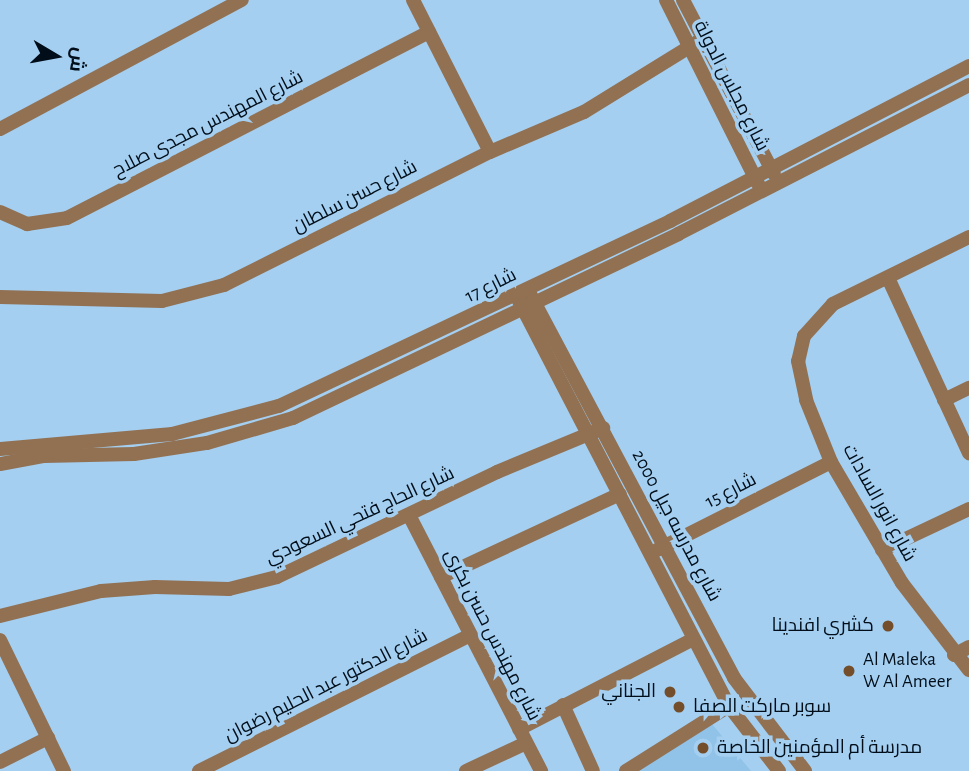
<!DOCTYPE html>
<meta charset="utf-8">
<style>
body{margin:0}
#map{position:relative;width:969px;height:771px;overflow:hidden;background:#a4cff1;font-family:"Alegreya Sans",Cairo,sans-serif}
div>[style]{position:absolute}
.built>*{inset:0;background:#91c2e7}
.street>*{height:14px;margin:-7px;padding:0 7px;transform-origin:7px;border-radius:7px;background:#927153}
.dots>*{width:19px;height:19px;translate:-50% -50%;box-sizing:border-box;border:4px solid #a4cff1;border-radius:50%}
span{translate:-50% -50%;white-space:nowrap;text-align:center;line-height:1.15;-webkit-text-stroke:7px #a4cff1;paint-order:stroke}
.street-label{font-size:19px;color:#010e19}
.poi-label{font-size:19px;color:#010e19}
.right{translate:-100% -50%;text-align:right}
.left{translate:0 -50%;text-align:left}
.north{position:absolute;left:21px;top:21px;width:70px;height:70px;-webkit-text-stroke:5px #a4cff1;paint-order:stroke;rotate:100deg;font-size:19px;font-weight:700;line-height:28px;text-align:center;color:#010e19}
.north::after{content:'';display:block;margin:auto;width:24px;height:32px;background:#010e19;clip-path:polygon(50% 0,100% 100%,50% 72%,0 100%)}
</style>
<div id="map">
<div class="built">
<div style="clip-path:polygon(712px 724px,751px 771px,638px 771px)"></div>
</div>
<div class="street">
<div style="left:413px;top:0;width:170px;rotate:63.1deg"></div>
<div style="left:666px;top:0;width:206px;rotate:63.4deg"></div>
<div style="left:683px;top:0;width:196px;rotate:62.4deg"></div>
<div style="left:0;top:129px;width:274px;rotate:-28.1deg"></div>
<div style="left:0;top:212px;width:30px;rotate:24deg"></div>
<div style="left:27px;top:224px;width:40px;rotate:-8.5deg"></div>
<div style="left:67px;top:218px;width:407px;rotate:-27.2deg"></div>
<div style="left:969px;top:237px;width:152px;rotate:153.8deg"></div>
<div style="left:833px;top:304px;width:43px;rotate:132.2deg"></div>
<div style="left:804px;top:336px;width:26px;rotate:103deg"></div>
<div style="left:798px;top:361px;width:40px;rotate:78deg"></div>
<div style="left:806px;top:400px;width:67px;rotate:68deg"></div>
<div style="left:831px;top:462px;width:140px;rotate:59.6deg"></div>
<div style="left:902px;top:583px;width:110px;rotate:52.4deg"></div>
<div style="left:889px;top:280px;width:191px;rotate:65.2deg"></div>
<div style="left:530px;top:294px;width:435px;rotate:62deg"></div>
<div style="left:734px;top:678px;width:117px;rotate:52.6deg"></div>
<div style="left:0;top:297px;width:162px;rotate:1.4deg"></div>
<div style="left:162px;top:301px;width:64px;rotate:-14.5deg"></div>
<div style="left:224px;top:285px;width:297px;rotate:-26.6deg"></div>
<div style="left:490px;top:152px;width:102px;rotate:-23.1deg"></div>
<div style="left:584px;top:112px;width:139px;rotate:-31.7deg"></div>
<div style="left:518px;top:299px;width:458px;rotate:62.6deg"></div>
<div style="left:729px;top:706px;width:82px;rotate:52.4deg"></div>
<div style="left:944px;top:400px;width:28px;rotate:-26deg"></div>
<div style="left:0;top:449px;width:173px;rotate:-5deg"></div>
<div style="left:172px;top:434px;width:111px;rotate:-14.7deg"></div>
<div style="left:279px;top:406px;width:433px;rotate:-25.3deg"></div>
<div style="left:670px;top:221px;width:337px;rotate:-27.4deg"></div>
<div style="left:0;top:464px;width:45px;rotate:-10.3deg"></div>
<div style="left:44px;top:456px;width:90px;rotate:-1.3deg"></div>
<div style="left:134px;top:454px;width:74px;rotate:-8.6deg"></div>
<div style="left:207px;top:443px;width:90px;rotate:-16.2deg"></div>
<div style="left:293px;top:418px;width:427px;rotate:-25.5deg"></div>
<div style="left:678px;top:234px;width:327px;rotate:-27.1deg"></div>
<div style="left:410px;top:517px;width:286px;rotate:62.7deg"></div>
<div style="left:657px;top:550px;width:195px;rotate:-26.8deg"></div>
<div style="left:882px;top:550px;width:96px;rotate:-25.2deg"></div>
<div style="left:441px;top:577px;width:197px;rotate:-24.9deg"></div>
<div style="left:0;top:616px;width:104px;rotate:-13.9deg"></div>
<div style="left:101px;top:591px;width:54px;rotate:-4.2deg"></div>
<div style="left:155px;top:587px;width:74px;rotate:1.5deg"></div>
<div style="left:229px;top:589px;width:49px;rotate:-14deg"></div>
<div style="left:277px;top:577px;width:244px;rotate:-25.5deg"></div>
<div style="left:497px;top:472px;width:115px;rotate:-22.5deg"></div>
<div style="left:0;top:640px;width:146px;rotate:64deg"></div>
<div style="left:954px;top:655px;width:17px;rotate:-28deg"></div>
<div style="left:563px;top:705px;width:72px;rotate:65.6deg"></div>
<div style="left:519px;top:729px;width:196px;rotate:-27.3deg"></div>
<div style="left:0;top:762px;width:54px;rotate:-26.6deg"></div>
<div style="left:199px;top:771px;width:303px;rotate:-26.6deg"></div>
<div style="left:466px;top:771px;width:66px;rotate:-25deg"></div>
<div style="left:626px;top:771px;width:122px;rotate:-32.3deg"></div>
</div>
<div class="dots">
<div style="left:888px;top:626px;background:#744e2a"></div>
<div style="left:849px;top:671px;background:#744e2a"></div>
<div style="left:670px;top:692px;background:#744e2a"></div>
<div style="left:679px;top:707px;background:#744e2a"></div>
<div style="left:703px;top:748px;background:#744e2a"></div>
</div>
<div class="street-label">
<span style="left:731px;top:86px;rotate:63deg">شارع مجلس الدولة</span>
<span style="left:208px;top:124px;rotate:-27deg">شارع المهندس مجدى صلاح</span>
<span style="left:355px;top:197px;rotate:-27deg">شارع حسن سلطان</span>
<span style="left:491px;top:286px;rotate:-26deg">شارع 17</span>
<span style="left:731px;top:491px;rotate:-27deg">شارع 15</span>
<span style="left:879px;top:503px;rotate:61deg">شارع انور السادات</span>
<span style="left:360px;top:516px;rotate:-25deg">شارع الحاج فتحي السعودي</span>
<span style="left:676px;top:526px;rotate:62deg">شارع مدرسه جيل 2000</span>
<span style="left:492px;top:635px;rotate:63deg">شارع مهندس حسن بكرى</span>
<span style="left:326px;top:686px;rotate:-27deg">شارع الدكتور عبد الحليم رضوان</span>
</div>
<div class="poi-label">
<span class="right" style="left:874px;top:626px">كشري افندينا</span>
<span class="left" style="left:863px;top:671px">Al Maleka<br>W Al Ameer</span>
<span class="right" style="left:656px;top:692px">الجناني</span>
<span class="left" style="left:693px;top:707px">سوبر ماركت الصفا</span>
<span class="left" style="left:717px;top:748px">مدرسة أم المؤمنين الخاصة</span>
</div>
<div class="north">ش</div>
</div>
